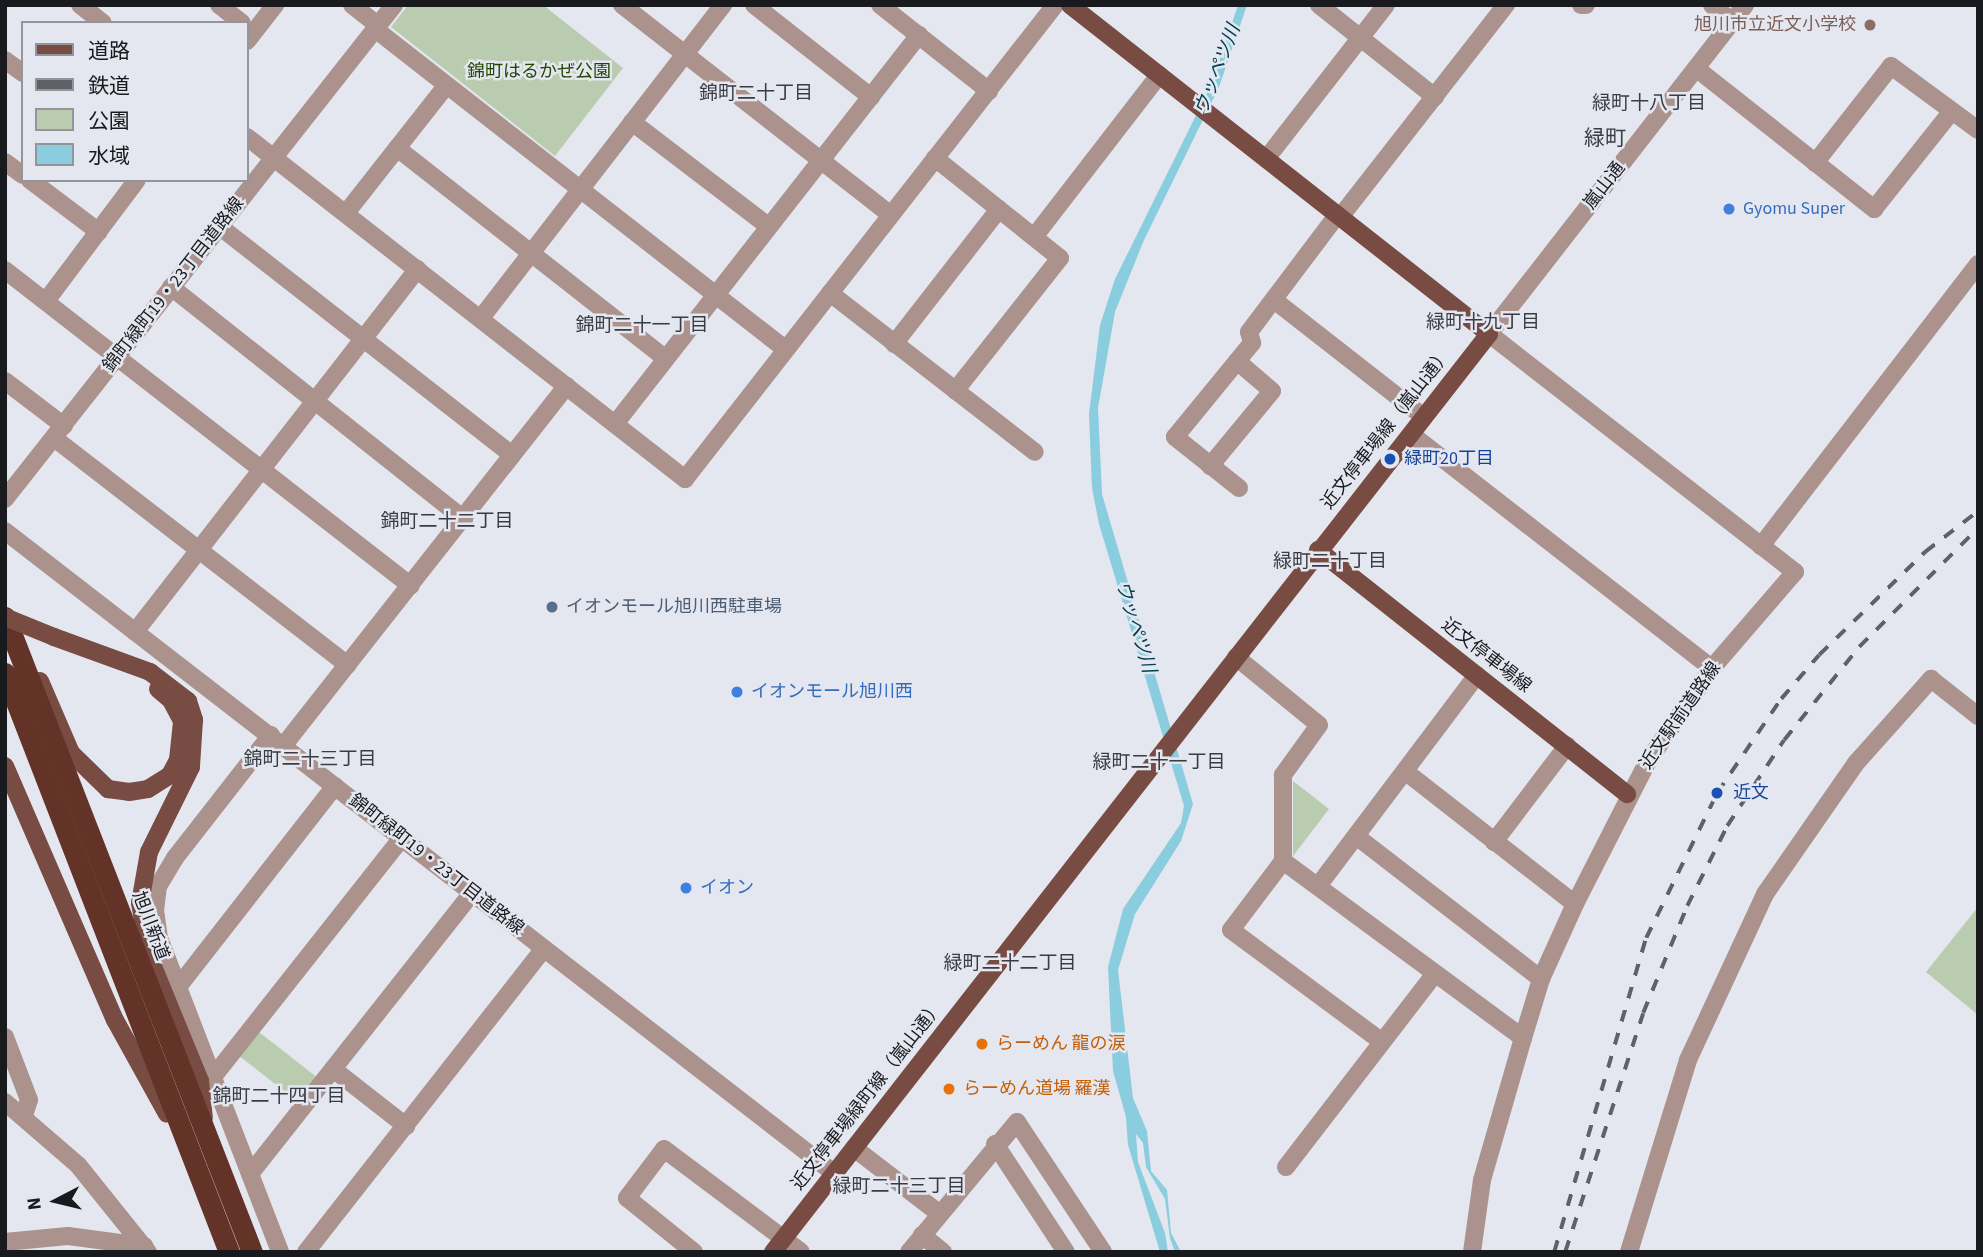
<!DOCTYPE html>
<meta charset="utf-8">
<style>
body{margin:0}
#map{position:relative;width:1983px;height:1257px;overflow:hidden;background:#e4e7f0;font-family:"Source Sans 3","Noto Sans JP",sans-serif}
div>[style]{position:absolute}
.green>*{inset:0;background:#b9ccaf;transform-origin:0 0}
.water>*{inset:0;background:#89cddf}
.minor>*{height:18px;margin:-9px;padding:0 9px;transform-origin:9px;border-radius:9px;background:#ac928c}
.major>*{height:18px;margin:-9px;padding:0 9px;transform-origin:9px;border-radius:9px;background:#784c42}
.highway>*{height:21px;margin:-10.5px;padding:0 10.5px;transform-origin:10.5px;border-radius:10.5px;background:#643328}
.rail>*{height:3.5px;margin-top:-1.75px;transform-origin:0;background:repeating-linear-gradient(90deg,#5f6166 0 12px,transparent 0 24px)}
.major-bridge>*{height:18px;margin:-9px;padding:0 9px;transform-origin:9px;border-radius:9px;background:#784c42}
.dots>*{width:19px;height:19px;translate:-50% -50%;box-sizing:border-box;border:4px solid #e4e7f0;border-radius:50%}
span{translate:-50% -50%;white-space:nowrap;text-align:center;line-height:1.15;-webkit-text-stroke:5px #e4e7f0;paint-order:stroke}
.education-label{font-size:18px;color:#785e54}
.right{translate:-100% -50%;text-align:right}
.park-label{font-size:18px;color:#224700}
.street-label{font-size:18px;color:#191a1d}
.shop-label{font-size:18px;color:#366cbe}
.left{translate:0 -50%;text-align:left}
.transit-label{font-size:18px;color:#164399}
.service-label{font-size:18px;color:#4e5e75}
.food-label{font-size:18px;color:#c56008}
.water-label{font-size:19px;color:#00424f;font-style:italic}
.neighbourhood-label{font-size:19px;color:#393c43}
.quarter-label{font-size:21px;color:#393c43}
.frame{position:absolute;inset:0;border:7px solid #191a1d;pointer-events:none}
.legend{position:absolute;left:21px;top:21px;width:228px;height:161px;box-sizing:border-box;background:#e4e7f0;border:2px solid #93959c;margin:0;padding:9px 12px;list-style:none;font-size:21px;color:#191a1d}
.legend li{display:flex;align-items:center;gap:14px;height:35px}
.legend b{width:35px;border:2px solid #93959c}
.north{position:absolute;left:21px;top:1166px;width:70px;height:70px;-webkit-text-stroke:5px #e4e7f0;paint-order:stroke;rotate:263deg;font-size:19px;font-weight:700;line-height:28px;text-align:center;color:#191a1d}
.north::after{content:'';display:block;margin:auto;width:24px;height:32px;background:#191a1d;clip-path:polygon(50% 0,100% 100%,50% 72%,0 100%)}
</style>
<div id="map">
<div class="green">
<div style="clip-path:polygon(408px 5px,543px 5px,623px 68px,555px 156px,391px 27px)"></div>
<div style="clip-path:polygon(1293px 781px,1329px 809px,1293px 856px)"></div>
<div style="clip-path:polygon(1978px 907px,1978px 1015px,1926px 972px)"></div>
<div style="left:259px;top:1032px;width:75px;height:31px;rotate:38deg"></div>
</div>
<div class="water">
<div style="clip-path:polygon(1238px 5px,1247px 5px,1219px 87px,1144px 240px,1115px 312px,1098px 408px,1102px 494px,1193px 804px,1181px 841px,1135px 914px,1118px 970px,1133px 1098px,1147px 1131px,1151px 1171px,1167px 1190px,1171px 1233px,1181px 1252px,1175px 1252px,1170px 1238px,1165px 1199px,1146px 1167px,1143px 1143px,1136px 1134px,1138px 1162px,1165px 1233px,1168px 1252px,1160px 1252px,1128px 1145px,1126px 1117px,1113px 1071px,1108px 967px,1123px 909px,1181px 823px,1184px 806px,1099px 524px,1092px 488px,1089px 414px,1100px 325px,1115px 279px,1212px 83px)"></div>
</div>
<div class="minor">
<div style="left:80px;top:5px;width:29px;rotate:38deg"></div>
<div style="left:219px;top:5px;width:29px;rotate:38deg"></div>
<div style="left:352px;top:5px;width:33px;rotate:38deg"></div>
<div style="left:622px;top:5px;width:341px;rotate:38deg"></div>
<div style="left:754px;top:5px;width:149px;rotate:38.2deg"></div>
<div style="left:880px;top:5px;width:139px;rotate:38.3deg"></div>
<div style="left:1319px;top:5px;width:148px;rotate:38.4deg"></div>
<div style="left:1581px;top:5px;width:5px"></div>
<div style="left:1712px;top:5px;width:26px;rotate:40deg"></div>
<div style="left:375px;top:29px;width:520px;rotate:37.97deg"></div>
<div style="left:247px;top:41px;width:46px;rotate:-52.1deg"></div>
<div style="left:5px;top:60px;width:22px;rotate:36deg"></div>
<div style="left:1697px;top:69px;width:226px;rotate:38.3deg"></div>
<div style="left:1874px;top:209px;width:125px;rotate:-51.5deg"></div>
<div style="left:632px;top:122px;width:171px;rotate:37.4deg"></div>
<div style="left:247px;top:137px;width:556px;rotate:37.98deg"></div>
<div style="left:685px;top:479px;width:601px;rotate:-52.02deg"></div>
<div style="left:397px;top:148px;width:340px;rotate:38.1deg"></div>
<div style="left:935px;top:158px;width:160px;rotate:38.7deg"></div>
<div style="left:1060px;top:258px;width:169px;rotate:128.3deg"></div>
<div style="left:1266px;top:159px;width:195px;rotate:-52.1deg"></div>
<div style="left:5px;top:162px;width:22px;rotate:36deg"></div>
<div style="left:1815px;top:163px;width:123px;rotate:-51.9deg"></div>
<div style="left:1891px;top:66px;width:108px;rotate:36.3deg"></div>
<div style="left:30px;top:180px;width:86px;rotate:37deg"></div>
<div style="left:346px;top:213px;width:162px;rotate:-51.8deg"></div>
<div style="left:1341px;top:216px;width:268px;rotate:-52deg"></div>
<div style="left:219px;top:226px;width:372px;rotate:38deg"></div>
<div style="left:1034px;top:237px;width:205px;rotate:-52.3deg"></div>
<div style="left:5px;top:270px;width:514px;rotate:37.89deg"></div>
<div style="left:171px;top:287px;width:374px;rotate:38.4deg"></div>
<div style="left:830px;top:293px;width:259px;rotate:37.8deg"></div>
<div style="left:1274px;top:300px;width:190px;rotate:38deg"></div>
<div style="left:46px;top:301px;width:151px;rotate:-53.1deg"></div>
<div style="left:481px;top:318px;width:396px;rotate:-52.3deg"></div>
<div style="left:894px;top:344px;width:171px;rotate:-52.1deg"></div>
<div style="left:5px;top:381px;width:74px;rotate:37.3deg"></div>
<div style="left:615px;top:424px;width:494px;rotate:-52deg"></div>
<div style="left:1411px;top:434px;width:381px;rotate:37.9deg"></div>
<div style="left:54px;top:438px;width:371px;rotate:37.7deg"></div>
<div style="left:1210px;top:466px;width:97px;rotate:-50.4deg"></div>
<div style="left:1272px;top:391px;width:46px;rotate:-139.4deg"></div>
<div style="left:1239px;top:488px;width:82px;rotate:-141.4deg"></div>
<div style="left:1175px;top:437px;width:122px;rotate:-50.7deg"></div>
<div style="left:1252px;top:343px;width:11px;rotate:-105deg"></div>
<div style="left:1249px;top:332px;width:148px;rotate:-53deg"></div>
<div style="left:5px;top:499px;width:629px;rotate:-51.78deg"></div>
<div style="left:5px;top:531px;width:1049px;rotate:37.76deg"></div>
<div style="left:1761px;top:546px;width:356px;rotate:-52.4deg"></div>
<div style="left:135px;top:632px;width:460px;rotate:-52.1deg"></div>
<div style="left:1236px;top:657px;width:107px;rotate:39.3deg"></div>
<div style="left:1319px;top:725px;width:62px;rotate:125.8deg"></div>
<div style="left:1283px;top:775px;width:86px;rotate:90deg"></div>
<div style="left:1283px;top:861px;width:86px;rotate:127deg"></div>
<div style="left:1231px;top:930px;width:187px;rotate:36.5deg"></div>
<div style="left:271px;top:735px;width:156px;rotate:128deg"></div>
<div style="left:175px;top:858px;width:33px;rotate:121deg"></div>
<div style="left:158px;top:886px;width:24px;rotate:97deg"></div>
<div style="left:155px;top:910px;width:28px;rotate:82deg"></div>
<div style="left:159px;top:938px;width:337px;rotate:68.9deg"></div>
<div style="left:284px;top:745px;width:457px;rotate:-51.8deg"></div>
<div style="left:1406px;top:772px;width:214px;rotate:38deg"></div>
<div style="left:1356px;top:836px;width:234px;rotate:37.7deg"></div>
<div style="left:1494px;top:842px;width:121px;rotate:-52.8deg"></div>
<div style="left:1283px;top:861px;width:298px;rotate:36.4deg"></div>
<div style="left:1318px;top:886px;width:264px;rotate:-53deg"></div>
<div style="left:178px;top:987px;width:255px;rotate:-52deg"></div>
<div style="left:5px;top:1037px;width:67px;rotate:69.1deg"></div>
<div style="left:29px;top:1100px;width:16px;rotate:108deg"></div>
<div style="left:333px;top:1069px;width:93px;rotate:38deg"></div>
<div style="left:213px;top:1077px;width:305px;rotate:-51.7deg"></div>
<div style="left:5px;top:1102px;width:96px;rotate:40.8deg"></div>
<div style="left:78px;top:1165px;width:112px;rotate:51.2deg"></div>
<div style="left:995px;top:1144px;width:129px;rotate:56.7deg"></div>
<div style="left:854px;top:1148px;width:108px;rotate:37.5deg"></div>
<div style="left:1286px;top:1167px;width:242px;rotate:-52.4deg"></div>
<div style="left:250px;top:1174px;width:357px;rotate:-51.7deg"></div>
<div style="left:922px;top:1235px;width:27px;rotate:39deg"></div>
<div style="left:5px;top:1242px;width:63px;rotate:-5.4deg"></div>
<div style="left:68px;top:1236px;width:77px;rotate:7.5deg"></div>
<div style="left:306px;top:1252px;width:385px;rotate:-51.9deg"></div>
<div style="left:694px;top:1252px;width:86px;rotate:-141.1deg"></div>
<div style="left:627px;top:1198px;width:61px;rotate:-52.9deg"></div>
<div style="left:664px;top:1149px;width:171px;rotate:36.9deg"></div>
<div style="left:909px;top:1252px;width:169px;rotate:-50.3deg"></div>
<div style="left:1017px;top:1122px;width:156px;rotate:56.5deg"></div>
<div style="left:1472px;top:1252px;width:73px;rotate:-82.1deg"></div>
<div style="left:1482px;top:1180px;width:148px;rotate:-73.9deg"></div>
<div style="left:1523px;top:1038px;width:62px;rotate:-73deg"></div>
<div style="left:1541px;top:979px;width:82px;rotate:-65.6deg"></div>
<div style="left:1575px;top:904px;width:161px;rotate:-63deg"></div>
<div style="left:1648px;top:761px;width:113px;rotate:-55.5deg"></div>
<div style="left:1712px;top:668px;width:127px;rotate:-49.2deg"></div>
<div style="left:1795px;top:572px;width:388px;rotate:-142.1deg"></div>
<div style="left:1489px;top:334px;width:417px;rotate:-52.1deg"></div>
<div style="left:1629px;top:1252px;width:201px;rotate:-72.9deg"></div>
<div style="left:1688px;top:1060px;width:183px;rotate:-65.1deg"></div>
<div style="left:1765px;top:894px;width:160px;rotate:-55.2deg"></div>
<div style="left:1856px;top:763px;width:113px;rotate:-48.2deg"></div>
<div style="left:1931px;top:679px;width:60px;rotate:38.2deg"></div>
</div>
<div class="major">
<div style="left:1318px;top:550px;width:394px;rotate:38.3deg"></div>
<div style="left:54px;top:637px;width:102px;rotate:20deg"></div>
<div style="left:150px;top:672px;width:48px;rotate:37.3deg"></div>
<div style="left:188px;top:701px;width:20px;rotate:72deg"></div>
<div style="left:194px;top:720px;width:47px;rotate:93.7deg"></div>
<div style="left:191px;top:767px;width:95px;rotate:116.3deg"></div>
<div style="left:149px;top:852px;width:52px;rotate:100deg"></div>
<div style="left:140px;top:903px;width:57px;rotate:79.9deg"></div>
<div style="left:150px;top:959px;width:132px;rotate:67.7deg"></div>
<div style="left:200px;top:1081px;width:37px;rotate:84deg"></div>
<div style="left:40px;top:681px;width:78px;rotate:66.7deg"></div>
<div style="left:71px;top:753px;width:52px;rotate:44.2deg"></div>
<div style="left:108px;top:789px;width:21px;rotate:8deg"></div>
<div style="left:129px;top:792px;width:19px;rotate:-9deg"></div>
<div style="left:148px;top:789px;width:26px;rotate:-32deg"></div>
<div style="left:170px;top:775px;width:17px;rotate:-62deg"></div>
<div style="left:178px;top:760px;width:39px;rotate:-84deg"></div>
<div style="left:182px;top:721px;width:24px;rotate:-118deg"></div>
<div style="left:171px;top:700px;width:17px;rotate:-140deg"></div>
<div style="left:5px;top:766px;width:277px;rotate:66.6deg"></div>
<div style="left:115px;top:1020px;width:107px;rotate:61deg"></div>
<div style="left:773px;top:1252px;width:1164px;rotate:-52.05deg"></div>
<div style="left:1489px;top:334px;width:533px;rotate:-141.86deg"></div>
</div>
<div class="highway">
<div style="left:5px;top:617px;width:681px;rotate:68.75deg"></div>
<div style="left:5px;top:673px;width:621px;rotate:68.85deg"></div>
</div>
<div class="rail">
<div style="left:1554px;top:1252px;width:327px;rotate:-73.7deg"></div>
<div style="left:1646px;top:938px;width:161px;rotate:-63.9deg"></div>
<div style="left:1717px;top:793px;width:114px;rotate:-55.8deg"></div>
<div style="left:1781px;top:699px;width:58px;rotate:-49.2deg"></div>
<div style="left:1819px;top:655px;width:148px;rotate:-44.2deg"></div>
<div style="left:1925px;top:552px;width:67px;rotate:-37.7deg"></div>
<div style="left:1565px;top:1252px;width:251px;rotate:-71.9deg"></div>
<div style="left:1643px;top:1013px;width:116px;rotate:-67.6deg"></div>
<div style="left:1687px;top:906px;width:89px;rotate:-63.4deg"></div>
<div style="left:1727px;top:826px;width:103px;rotate:-56.5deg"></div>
<div style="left:1784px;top:740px;width:119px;rotate:-51.1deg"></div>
<div style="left:1859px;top:647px;width:168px;rotate:-45deg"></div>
</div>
<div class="major-bridge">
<div style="left:5px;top:617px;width:53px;rotate:22.2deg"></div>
</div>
<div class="dots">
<div style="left:1870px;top:25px;background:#8d6e63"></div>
<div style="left:1729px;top:209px;background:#3f7fe0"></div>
<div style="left:1390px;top:459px;background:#1a4fb4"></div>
<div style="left:552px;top:607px;background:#5c6f8a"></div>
<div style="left:737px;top:692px;background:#3f7fe0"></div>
<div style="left:1717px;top:793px;background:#1a4fb4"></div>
<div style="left:686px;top:888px;background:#3f7fe0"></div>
<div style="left:982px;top:1044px;background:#e8710a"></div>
<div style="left:949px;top:1089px;background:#e8710a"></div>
</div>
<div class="education-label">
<span class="right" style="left:1856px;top:25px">旭川市立近文小学校</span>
</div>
<div class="park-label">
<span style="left:539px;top:72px">錦町はるかぜ公園</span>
</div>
<div class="street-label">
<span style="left:1605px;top:186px;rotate:-52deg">嵐山通</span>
<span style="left:174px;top:285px;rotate:-52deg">錦町緑町19・23丁目道路線</span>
<span style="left:1387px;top:429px;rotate:-52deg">近文停車場線（嵐山通）</span>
<span style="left:1486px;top:656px;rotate:38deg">近文停車場線</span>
<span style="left:1681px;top:716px;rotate:-55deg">近文駅前道路線</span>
<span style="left:436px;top:865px;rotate:38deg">錦町緑町19・23丁目道路線</span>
<span style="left:150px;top:926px;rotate:69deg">旭川新道</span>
<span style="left:868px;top:1096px;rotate:-52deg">近文停車場緑町線（嵐山通）</span>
</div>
<div class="shop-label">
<span class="left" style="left:1743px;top:209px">Gyomu Super</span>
<span class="left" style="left:751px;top:692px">イオンモール旭川西</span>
<span class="left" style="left:700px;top:888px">イオン</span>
</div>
<div class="transit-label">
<span class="left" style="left:1404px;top:459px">緑町20丁目</span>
<span class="left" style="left:1733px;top:793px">近文</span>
</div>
<div class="service-label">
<span class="left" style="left:566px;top:607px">イオンモール旭川西駐車場</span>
</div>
<div class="food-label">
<span class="left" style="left:996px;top:1044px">らーめん 龍の涙</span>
<span class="left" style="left:963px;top:1089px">らーめん道場 羅漢</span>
</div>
<div class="water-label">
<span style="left:1218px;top:70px;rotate:-69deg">ウッペツ川</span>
<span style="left:1135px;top:627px;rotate:73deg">ウッペツ川</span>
</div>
<div class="neighbourhood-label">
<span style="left:756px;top:94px">錦町二十丁目</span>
<span style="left:1649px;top:104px">緑町十八丁目</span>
<span style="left:1483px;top:323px">緑町十九丁目</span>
<span style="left:642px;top:326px">錦町二十一丁目</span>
<span style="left:447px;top:522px">錦町二十二丁目</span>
<span style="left:1330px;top:562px">緑町二十丁目</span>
<span style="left:310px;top:760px">錦町二十三丁目</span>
<span style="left:1159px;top:763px">緑町二十一丁目</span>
<span style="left:1010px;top:964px">緑町二十二丁目</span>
<span style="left:279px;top:1097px">錦町二十四丁目</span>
<span style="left:899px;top:1187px">緑町二十三丁目</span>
</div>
<div class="quarter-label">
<span style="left:1605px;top:138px">緑町</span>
</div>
<div class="frame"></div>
<ul class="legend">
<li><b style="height:9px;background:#784c42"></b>道路</li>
<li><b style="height:9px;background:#5f6166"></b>鉄道</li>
<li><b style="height:19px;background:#b9ccaf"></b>公園</li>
<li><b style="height:19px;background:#89cddf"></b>水域</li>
</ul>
<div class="north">N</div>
</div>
